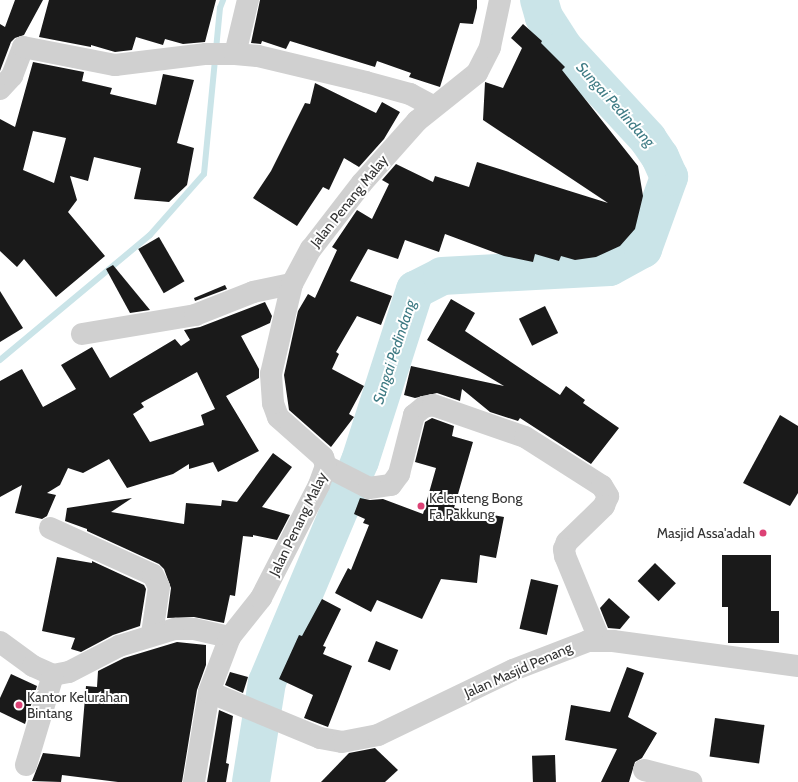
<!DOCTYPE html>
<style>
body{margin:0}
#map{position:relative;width:798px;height:782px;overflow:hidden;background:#fff;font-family:Cabin,sans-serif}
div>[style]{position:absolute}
.stream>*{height:6px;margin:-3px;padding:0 3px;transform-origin:3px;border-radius:3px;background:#cae4e8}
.river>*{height:38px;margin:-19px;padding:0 19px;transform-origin:19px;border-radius:19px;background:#cae4e8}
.building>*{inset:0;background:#1a1a1a;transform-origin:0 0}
.street>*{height:22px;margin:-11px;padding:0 11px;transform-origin:11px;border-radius:11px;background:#d0d0d0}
.dots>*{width:11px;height:11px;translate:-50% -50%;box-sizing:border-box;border:2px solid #fff;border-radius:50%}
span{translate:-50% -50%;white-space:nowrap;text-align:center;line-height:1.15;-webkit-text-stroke:4px #fff;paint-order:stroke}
.street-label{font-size:14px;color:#333}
.poi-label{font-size:14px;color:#333}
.left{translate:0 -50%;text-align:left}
.right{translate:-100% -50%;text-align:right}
.water-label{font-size:15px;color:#3f7b84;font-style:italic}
</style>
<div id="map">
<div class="stream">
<div style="left:0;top:360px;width:195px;rotate:-39.8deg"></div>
<div style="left:150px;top:235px;width:81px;rotate:-48.5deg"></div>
<div style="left:204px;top:174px;width:167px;rotate:-84.5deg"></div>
<div style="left:220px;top:8px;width:9px;rotate:-69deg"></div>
</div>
<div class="river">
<div style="left:251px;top:782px;width:101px;rotate:-80.9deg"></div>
<div style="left:267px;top:682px;width:240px;rotate:-67.2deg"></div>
<div style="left:360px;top:461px;width:180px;rotate:-72.2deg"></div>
<div style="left:415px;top:290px;width:30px;rotate:-27deg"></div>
<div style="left:442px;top:276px;width:168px;rotate:-3.1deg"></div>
<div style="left:610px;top:267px;width:38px;rotate:-29deg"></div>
<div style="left:643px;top:249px;width:77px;rotate:-70.1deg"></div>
<div style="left:669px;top:177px;width:22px;rotate:-114deg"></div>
<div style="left:660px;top:157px;width:22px;rotate:-124deg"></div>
<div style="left:648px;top:139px;width:124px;rotate:-132.7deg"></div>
<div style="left:564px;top:48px;width:37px;rotate:-123deg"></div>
<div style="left:544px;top:17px;width:18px;rotate:-106deg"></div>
</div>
<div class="building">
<div style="clip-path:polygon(15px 0,43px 0,24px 35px,15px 38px,11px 42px,0 71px,0 24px,5px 27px)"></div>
<div style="clip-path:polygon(49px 0,216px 0,205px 42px,183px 44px,165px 39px,163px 45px,136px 37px,132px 50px,115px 52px,91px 45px,91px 47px,39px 37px)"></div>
<div style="clip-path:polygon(260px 0,477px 0,477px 8px,473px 24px,460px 23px,440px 87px,409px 77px,411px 73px,377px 61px,375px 67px,290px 41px,286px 49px,262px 41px,261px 44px,251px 43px)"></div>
<div style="clip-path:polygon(523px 24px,542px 41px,541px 43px,565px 67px,562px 70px,638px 166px,643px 196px,635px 229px,620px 246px,596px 257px,575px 260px,561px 256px,559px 261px,535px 254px,533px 262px,504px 256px,445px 234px,439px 252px,405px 240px,398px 259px,368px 249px,350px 281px,392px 296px,381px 325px,357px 316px,336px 352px,339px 354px,332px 369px,364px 386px,349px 414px,354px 417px,331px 447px,289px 410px,284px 375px,298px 311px,308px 294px,315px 298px,337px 250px,332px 247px,357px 210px,372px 219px,389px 184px,382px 180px,396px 164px,433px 182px,435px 176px,469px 187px,477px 162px,608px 203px,483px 120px,485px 82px,503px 88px,522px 48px,511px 38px)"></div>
<div style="clip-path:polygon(evenodd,33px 62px,84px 72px,82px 81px,112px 88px,110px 94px,156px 105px,163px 74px,194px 80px,177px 143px,194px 148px,187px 185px,169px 202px,134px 199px,141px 168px,94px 157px,88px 181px,70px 176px,77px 200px,68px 212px,105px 256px,56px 297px,24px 259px,17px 267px,0 251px,0 119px,15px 127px,33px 62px,33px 131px,66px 138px,54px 183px,23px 170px,33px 131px)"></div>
<div style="clip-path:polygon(315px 83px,376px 113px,382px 102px,400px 112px,384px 139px,359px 167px,344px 158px,329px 190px,323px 187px,297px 226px,253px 198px,271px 171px,305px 103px,310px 104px)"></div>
<div style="left:159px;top:237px;width:51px;height:24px;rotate:60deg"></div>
<div style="clip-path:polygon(113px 265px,150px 310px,130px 313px,106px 269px)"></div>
<div style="clip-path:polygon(225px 285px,227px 289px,195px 301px,194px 298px)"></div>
<div style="clip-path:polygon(0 291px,23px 328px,0 342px)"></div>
<div style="clip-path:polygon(451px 299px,475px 313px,465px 331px,560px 395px,566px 386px,585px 400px,583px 403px,619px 428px,591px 464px,520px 418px,518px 421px,490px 412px,462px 389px,460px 401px,437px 393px,415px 398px,404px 395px,411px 366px,504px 386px,427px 340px)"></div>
<div style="clip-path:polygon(evenodd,265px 302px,272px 316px,270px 323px,241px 336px,259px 369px,259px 378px,226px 396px,259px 451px,218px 472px,213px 462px,189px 469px,189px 464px,173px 474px,127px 488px,109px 459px,83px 473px,68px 468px,60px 485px,47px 493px,56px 495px,47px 516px,42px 519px,15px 513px,22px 485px,0 497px,0 381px,22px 369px,43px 407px,76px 389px,61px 365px,92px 347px,110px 378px,175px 339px,181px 346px,190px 340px,184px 330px,200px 327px,265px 302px,197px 372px,215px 409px,201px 415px,204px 425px,150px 442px,133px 414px,144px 407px,141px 403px,197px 372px)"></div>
<div style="left:545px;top:306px;width:30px;height:29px;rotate:64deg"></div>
<div style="clip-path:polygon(780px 415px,798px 426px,798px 493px,790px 506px,743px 483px)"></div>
<div style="clip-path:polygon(432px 418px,454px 426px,452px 436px,473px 442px,454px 508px,504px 517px,496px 558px,480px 555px,477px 583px,441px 579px,422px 619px,377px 600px,371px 612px,335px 593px,348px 568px,351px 570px,369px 525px,363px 523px,365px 519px,354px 514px,360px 498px,370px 500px,383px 499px,423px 514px,436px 468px,415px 462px,425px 422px)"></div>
<div style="clip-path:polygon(273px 453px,292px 467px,262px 507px,290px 515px,277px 540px,253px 535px,253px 537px,243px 536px,235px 596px,230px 595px,224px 623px,194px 617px,167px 618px,171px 588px,164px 569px,159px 564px,87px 531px,87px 529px,65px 521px,67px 508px,132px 498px,111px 512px,184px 524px,186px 503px,221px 506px,222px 500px,237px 502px)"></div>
<div style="clip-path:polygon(722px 555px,771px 555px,771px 611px,779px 611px,779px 643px,728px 643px,728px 607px,722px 607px)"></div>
<div style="clip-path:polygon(57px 557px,92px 563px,92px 561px,144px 585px,146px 589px,140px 626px,113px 635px,81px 652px,71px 649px,75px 638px,42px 631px)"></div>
<div style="left:655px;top:563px;width:29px;height:25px;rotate:44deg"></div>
<div style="left:531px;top:579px;width:28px;height:51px;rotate:13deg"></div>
<div style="clip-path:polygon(609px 598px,630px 617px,620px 629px,608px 628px,600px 608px)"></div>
<div style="clip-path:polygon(322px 599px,341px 609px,323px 646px,326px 647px,323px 654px,352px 666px,328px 727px,304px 718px,313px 695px,279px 679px,299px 635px,302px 636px)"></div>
<div style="left:376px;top:641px;width:24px;height:22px;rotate:22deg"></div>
<div style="clip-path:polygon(177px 642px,206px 645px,206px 665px,197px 690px,182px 782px,118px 782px,62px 775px,61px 782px,32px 781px,43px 753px,80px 757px,86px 686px,97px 687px,98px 671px,124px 658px)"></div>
<div style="clip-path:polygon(627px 667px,644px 673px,628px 717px,657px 733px,642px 758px,635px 762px,629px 782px,601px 782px,617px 749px,565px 740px,571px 705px,610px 712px)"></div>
<div style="clip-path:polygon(230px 672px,248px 677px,243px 693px,225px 685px)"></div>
<div style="clip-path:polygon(11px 674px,37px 686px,25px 724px,0 712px,0 698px)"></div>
<div style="clip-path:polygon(219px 710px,233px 716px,226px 763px,229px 764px,226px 782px,207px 782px)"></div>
<div style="left:715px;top:718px;width:50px;height:39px;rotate:8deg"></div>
<div style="clip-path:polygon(375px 748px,398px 770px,385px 782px,321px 782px,349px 753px)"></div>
<div style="left:555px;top:755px;width:27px;height:23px;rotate:88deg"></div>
</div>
<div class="street">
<div style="left:235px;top:54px;width:56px;rotate:-76.5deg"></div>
<div style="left:0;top:89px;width:18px;rotate:-47deg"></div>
<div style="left:12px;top:76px;width:31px;rotate:-69deg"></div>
<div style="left:23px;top:47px;width:94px;rotate:11.1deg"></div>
<div style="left:115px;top:65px;width:92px;rotate:-6.9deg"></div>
<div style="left:206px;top:54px;width:29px"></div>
<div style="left:235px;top:54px;width:23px;rotate:5deg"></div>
<div style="left:258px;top:56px;width:111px;rotate:13.5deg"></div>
<div style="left:366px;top:82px;width:46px;rotate:15.3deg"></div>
<div style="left:410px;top:94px;width:26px;rotate:28deg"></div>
<div style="left:82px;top:334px;width:115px;rotate:-9.5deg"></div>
<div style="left:195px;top:315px;width:62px;rotate:-21.6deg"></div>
<div style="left:253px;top:292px;width:40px;rotate:-12deg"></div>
<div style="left:326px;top:466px;width:48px;rotate:27.1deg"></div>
<div style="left:369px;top:488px;width:22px;rotate:-8deg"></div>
<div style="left:391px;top:485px;width:14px;rotate:-54deg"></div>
<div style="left:399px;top:474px;width:61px;rotate:-75.7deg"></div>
<div style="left:414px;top:415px;width:13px;rotate:-39deg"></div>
<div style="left:424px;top:407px;width:9px;rotate:-13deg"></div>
<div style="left:433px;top:405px;width:97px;rotate:19.2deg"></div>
<div style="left:525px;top:437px;width:91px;rotate:32.5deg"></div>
<div style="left:602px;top:486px;width:12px;rotate:59deg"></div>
<div style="left:608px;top:496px;width:11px;rotate:112deg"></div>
<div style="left:604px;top:506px;width:52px;rotate:135.8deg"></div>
<div style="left:567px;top:542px;width:8px;rotate:113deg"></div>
<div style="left:564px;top:549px;width:7px;rotate:82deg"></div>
<div style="left:565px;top:556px;width:92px;rotate:67.6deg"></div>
<div style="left:50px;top:528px;width:113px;rotate:24.5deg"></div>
<div style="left:153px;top:575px;width:13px;rotate:63deg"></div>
<div style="left:159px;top:587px;width:48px;rotate:98.5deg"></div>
<div style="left:0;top:642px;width:41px;rotate:36deg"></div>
<div style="left:33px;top:666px;width:22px;rotate:24deg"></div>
<div style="left:53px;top:675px;width:16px;rotate:-11deg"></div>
<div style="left:69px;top:672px;width:56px;rotate:-27.5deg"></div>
<div style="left:119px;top:646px;width:59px;rotate:-16.9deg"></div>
<div style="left:175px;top:629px;width:19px"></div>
<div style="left:194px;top:629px;width:37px;rotate:13deg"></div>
<div style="left:209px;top:692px;width:120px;rotate:22.5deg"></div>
<div style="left:320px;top:738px;width:22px;rotate:10deg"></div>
<div style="left:342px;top:742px;width:37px;rotate:-11deg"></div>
<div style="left:378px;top:735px;width:150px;rotate:-25.7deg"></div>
<div style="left:513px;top:670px;width:80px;rotate:-21.1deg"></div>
<div style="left:588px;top:641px;width:25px"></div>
<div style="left:613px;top:641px;width:187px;rotate:7.7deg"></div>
<div style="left:26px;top:765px;width:94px;rotate:-73.3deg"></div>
<div style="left:644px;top:770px;width:49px;rotate:14.3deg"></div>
<div style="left:194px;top:782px;width:91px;rotate:-80.5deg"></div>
<div style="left:209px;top:692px;width:59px;rotate:-69.1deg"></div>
<div style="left:230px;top:637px;width:50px;rotate:-51.5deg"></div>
<div style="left:261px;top:598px;width:127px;rotate:-62.8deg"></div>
<div style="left:319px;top:485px;width:20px;rotate:-70deg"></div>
<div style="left:326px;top:466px;width:9px;rotate:-108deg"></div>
<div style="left:323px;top:457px;width:60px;rotate:-138.4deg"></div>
<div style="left:278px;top:417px;width:15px;rotate:-110deg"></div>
<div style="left:273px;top:403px;width:29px;rotate:-94deg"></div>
<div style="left:271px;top:374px;width:92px;rotate:-76.9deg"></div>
<div style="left:292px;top:284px;width:40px;rotate:-62deg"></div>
<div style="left:311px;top:249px;width:83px;rotate:-52.3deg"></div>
<div style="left:362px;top:183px;width:83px;rotate:-48.4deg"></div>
<div style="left:417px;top:121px;width:77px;rotate:-38.7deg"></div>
<div style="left:477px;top:73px;width:29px;rotate:-63deg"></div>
<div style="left:490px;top:47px;width:48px;rotate:-78deg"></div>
</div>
<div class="dots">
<div style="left:421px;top:506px;background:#dc4275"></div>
<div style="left:763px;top:533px;background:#dc4275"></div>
<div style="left:19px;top:705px;background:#dc4275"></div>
</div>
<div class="street-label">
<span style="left:349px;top:201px;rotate:-51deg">Jalan Penang Malay</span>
<span style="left:298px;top:524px;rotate:-64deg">Jalan Penang Malay</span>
<span style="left:518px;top:670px;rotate:-24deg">Jalan Masjid Penang</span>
</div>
<div class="poi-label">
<span class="left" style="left:429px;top:506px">Kelenteng Bong<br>Fa Pakkung</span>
<span class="right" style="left:755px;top:533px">Masjid Assa'adah</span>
<span class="left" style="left:27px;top:705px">Kantor Kelurahan<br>Bintang</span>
</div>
<div class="water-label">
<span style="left:615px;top:105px;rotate:48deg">Sungai Pedindang</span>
<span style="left:395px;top:352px;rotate:-72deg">Sungai Pedindang</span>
</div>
</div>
